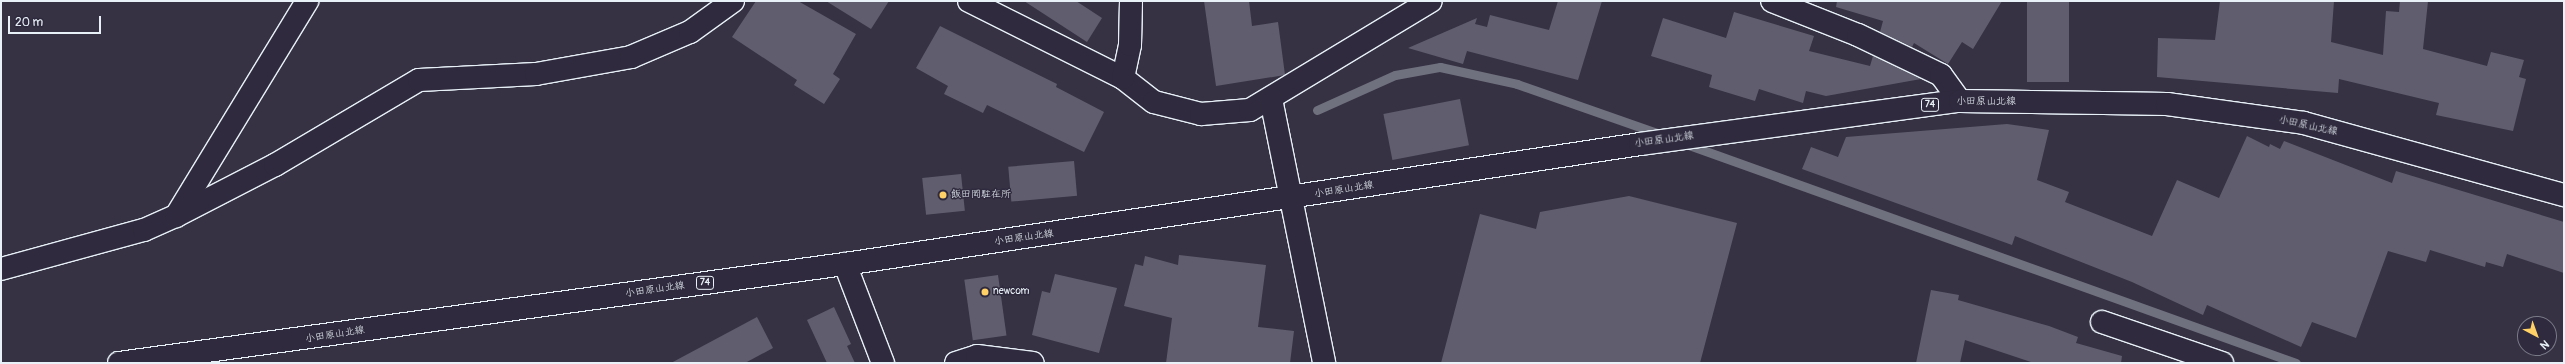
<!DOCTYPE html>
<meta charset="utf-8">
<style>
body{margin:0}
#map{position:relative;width:2565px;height:364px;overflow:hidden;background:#363244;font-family:Pangolin,"Klee One",sans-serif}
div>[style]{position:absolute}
.stream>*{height:9px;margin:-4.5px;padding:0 4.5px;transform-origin:4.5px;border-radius:4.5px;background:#70717f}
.building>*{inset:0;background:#605e6e;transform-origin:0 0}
.roads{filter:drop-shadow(1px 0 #e8f1f8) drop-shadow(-1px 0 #e8f1f8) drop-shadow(0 1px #e8f1f8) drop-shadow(0 -1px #e8f1f8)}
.minor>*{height:22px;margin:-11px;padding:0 11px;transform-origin:11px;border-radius:11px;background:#2f2a3d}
.major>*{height:22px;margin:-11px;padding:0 11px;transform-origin:11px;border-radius:11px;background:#2f2a3d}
.dots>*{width:11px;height:11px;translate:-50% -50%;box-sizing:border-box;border:2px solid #2f2a3d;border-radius:50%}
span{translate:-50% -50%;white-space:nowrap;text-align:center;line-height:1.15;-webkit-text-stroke:3px #2f2a3d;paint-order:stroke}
.shield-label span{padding:1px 3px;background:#2f2a3d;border:1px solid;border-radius:3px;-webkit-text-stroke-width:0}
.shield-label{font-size:9px;color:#e8f1f8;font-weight:700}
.street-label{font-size:10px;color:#e8f1f8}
.poi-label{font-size:10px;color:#e8f1f8}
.left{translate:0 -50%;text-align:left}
.frame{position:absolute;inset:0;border:2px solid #e8f1f8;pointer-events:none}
.north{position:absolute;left:2517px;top:316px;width:40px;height:40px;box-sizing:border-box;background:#2f2a3d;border:1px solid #797a88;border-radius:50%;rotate:139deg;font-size:11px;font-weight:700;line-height:16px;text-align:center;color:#e8f1f8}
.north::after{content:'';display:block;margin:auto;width:14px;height:18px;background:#ffd166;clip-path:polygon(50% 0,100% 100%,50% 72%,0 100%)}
.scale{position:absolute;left:8px;top:16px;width:93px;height:18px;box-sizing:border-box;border:2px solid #e8f1f8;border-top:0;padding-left:5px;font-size:12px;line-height:14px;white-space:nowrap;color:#e8f1f8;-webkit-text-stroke:3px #2f2a3d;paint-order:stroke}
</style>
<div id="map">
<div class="stream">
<div style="left:1317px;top:110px;width:85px;rotate:-24.2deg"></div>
<div style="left:1395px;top:75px;width:46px;rotate:-10.1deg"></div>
<div style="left:1440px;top:67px;width:79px;rotate:12.4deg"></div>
<div style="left:1517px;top:84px;width:155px;rotate:19.3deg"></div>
<div style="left:1686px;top:144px;width:648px;rotate:19.75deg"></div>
</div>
<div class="building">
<div style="clip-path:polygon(756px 1px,798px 1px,856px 34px,833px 74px,840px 79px,824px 104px,794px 85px,797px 80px,732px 37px)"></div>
<div style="clip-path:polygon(826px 1px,889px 1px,871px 29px)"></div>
<div style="clip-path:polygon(1024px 1px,1076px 1px,1102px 18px,1087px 42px)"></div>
<div style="clip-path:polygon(1204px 1px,1249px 1px,1252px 26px,1278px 22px,1285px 75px,1216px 86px)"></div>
<div style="clip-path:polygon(1558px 1px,1602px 1px,1578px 80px,1467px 51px,1463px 64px,1408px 48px,1477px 18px,1475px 24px,1487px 27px,1490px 15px,1549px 30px)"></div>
<div style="clip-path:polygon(1837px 1px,2002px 1px,1973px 49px,1962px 42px,1948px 64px,1914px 43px,1912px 47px,1880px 32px,1883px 21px,1836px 7px)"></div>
<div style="left:2027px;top:1px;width:42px;height:81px"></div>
<div style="clip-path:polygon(2220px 1px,2334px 1px,2331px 42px,2383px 55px,2386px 11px,2399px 12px,2400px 1px,2428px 1px,2423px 49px,2487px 66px,2491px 52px,2524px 60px,2519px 77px,2526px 79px,2513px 131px,2436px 115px,2439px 103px,2339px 79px,2338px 93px,2157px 77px,2158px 38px,2215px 40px)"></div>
<div style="clip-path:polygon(1734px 12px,1814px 36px,1809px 51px,1870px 66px,1873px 56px,1921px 79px,1826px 96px,1806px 91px,1803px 103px,1759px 89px,1755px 101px,1709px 87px,1712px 75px,1651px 56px,1663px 18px,1726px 38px)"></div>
<div style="clip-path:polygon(940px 26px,1057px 84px,1056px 87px,1104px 112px,1084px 152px,987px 105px,983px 113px,944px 94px,948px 86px,916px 68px)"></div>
<div style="left:1460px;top:99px;width:47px;height:78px;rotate:79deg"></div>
<div style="clip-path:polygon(2007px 124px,2049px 130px,2037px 180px,2069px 192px,2065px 202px,2152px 236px,2177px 180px,2219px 198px,2247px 136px,2269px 147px,2270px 144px,2280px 149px,2284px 141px,2392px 183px,2396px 171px,2564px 222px,2564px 273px,2507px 254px,2503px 267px,2486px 262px,2485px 267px,2430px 250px,2426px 262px,2388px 251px,2356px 338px,2312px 322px,2301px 347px,2207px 305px,2203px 315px,2132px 282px,2015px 236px,2012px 245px,1802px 169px,1811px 147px,1838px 157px,1846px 137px)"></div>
<div style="left:1074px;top:161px;width:35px;height:66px;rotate:85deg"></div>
<div style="left:961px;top:174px;width:37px;height:39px;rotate:84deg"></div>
<div style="clip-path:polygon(1629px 196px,1737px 223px,1700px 363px,1441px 363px,1480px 214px,1536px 229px,1540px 212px)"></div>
<div style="clip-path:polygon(1179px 255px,1266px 265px,1258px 327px,1294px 331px,1290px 363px,1166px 363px,1172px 318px,1124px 306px,1135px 264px,1143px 266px,1145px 256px,1178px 265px)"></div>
<div style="clip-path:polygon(1055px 274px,1117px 288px,1099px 353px,1032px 335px,1042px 291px,1050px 293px)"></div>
<div style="left:998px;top:275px;width:61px;height:34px;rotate:82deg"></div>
<div style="clip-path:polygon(1931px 290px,1959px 295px,1958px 300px,2049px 326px,2078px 337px,2076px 343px,2122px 356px,2121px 363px,2034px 363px,1965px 340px,1960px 363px,1916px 363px)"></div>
<div style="clip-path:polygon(834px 307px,851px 344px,847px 346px,855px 363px,827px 363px,807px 320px)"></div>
<div style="clip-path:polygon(757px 317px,773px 348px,745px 363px,671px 363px)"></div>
</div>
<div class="roads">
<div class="minor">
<div style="left:969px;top:1px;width:172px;rotate:26.6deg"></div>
<div style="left:1123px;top:78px;width:39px;rotate:38deg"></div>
<div style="left:1154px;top:102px;width:49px;rotate:14.3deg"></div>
<div style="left:1201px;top:114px;width:49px;rotate:-4.7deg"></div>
<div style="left:1250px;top:110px;width:211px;rotate:-31.1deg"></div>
<div style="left:1772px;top:1px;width:92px;rotate:21.6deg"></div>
<div style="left:1858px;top:35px;width:92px;rotate:25.7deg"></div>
<div style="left:1941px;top:75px;width:32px;rotate:54deg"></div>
<div style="left:1123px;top:78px;width:34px;rotate:-78deg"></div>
<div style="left:1130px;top:45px;width:44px;rotate:-88.7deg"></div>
<div style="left:1271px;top:99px;width:269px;rotate:78.6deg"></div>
<div style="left:176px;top:216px;width:252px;rotate:-58.6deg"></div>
<div style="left:845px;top:264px;width:106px;rotate:69deg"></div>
<div style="left:1px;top:269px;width:148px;rotate:-15.3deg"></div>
<div style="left:144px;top:230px;width:35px;rotate:-24deg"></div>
<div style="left:176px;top:216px;width:111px;rotate:-27.3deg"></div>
<div style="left:275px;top:165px;width:167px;rotate:-30.6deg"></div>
<div style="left:419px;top:80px;width:117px;rotate:-2.9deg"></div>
<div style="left:536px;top:74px;width:97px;rotate:-10.1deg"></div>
<div style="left:631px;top:57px;width:64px;rotate:-23deg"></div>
<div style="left:690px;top:32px;width:53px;rotate:-35.8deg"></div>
<div style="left:2102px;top:322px;width:127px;rotate:18.9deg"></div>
<div style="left:956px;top:363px;width:22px;rotate:-18deg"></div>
<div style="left:977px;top:356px;width:56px;rotate:7.1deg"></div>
</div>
<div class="major">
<div style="left:119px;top:363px;width:733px;rotate:-7.77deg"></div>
<div style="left:845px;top:264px;width:804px;rotate:-8.58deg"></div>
<div style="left:1640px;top:144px;width:323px;rotate:-7.7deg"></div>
<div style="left:1960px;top:101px;width:207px;rotate:0.8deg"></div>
<div style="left:2167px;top:104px;width:138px;rotate:7.9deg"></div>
<div style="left:2304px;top:123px;width:270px;rotate:15.5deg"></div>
</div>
</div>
<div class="dots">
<div style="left:943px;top:195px;background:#ffd166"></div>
<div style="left:985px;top:292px;background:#ffd166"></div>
</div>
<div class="shield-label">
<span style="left:1930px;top:105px">74</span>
<span style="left:705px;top:283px">74</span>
</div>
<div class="street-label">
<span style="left:1986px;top:102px">小田原山北線</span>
<span style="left:2308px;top:126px;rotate:12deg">小田原山北線</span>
<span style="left:1664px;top:140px;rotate:-8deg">小田原山北線</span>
<span style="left:1344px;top:190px;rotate:-9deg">小田原山北線</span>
<span style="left:1024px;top:238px;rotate:-8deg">小田原山北線</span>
<span style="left:655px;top:290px;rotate:-8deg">小田原山北線</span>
<span style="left:335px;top:335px;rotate:-9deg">小田原山北線</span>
</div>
<div class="poi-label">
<span class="left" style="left:951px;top:195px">飯田岡駐在所</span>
<span class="left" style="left:993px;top:292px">newcom</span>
</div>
<div class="frame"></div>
<div class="north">N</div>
<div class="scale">20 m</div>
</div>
